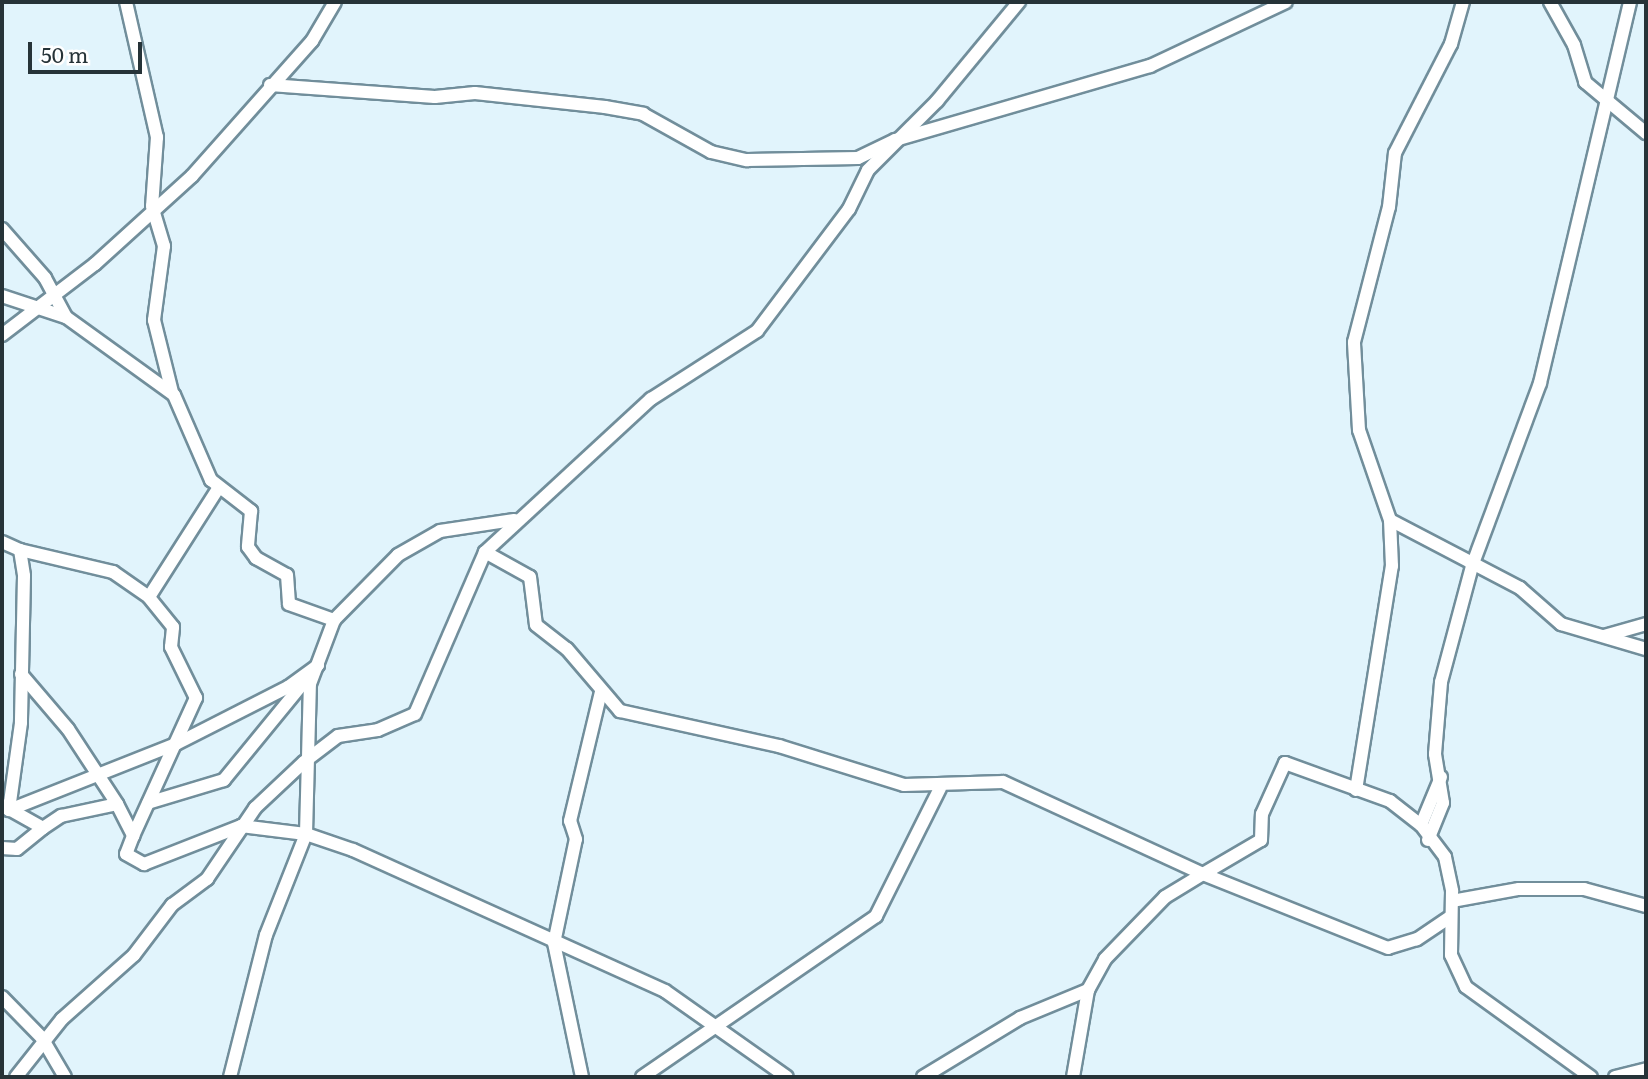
<!DOCTYPE html>
<style>
body{margin:0}
#map{position:relative;width:1648px;height:1079px;overflow:hidden;background:#e1f4fc;font-family:Literata,serif}
div>[style]{position:absolute}
.roads{filter:drop-shadow(2px 0 #718e9b) drop-shadow(-2px 0 #718e9b) drop-shadow(0 2px #718e9b) drop-shadow(0 -2px #718e9b)}
.minor>*{height:12px;margin:-6px;padding:0 6px;transform-origin:6px;border-radius:6px;background:#fff}
span{translate:-50% -50%;white-space:nowrap;text-align:center;line-height:1.15;-webkit-text-stroke:5px #fff;paint-order:stroke}
.frame{position:absolute;inset:0;border:4px solid #263338;pointer-events:none}
.scale{position:absolute;left:28px;top:42px;width:114px;height:32px;box-sizing:border-box;border:4px solid #263338;border-top:0;padding-left:9px;font-size:21px;line-height:24px;white-space:nowrap;color:#263338;-webkit-text-stroke:5px #fff;paint-order:stroke}
</style>
<div id="map">
<div class="roads">
<div class="minor">
<div style="left:126px;top:2px;width:139px;rotate:77.1deg"></div>
<div style="left:157px;top:137px;width:69px;rotate:94.1deg"></div>
<div style="left:152px;top:206px;width:42px;rotate:73.3deg"></div>
<div style="left:164px;top:246px;width:75px;rotate:97.7deg"></div>
<div style="left:154px;top:320px;width:74px;rotate:76deg"></div>
<div style="left:1550px;top:2px;width:49px;rotate:60.8deg"></div>
<div style="left:1574px;top:45px;width:39px;rotate:73deg"></div>
<div style="left:1585px;top:82px;width:80px;rotate:39.9deg"></div>
<div style="left:270px;top:85px;width:165px;rotate:4.2deg"></div>
<div style="left:435px;top:97px;width:40px;rotate:-5.7deg"></div>
<div style="left:475px;top:93px;width:131px;rotate:6.1deg"></div>
<div style="left:605px;top:107px;width:39px;rotate:10deg"></div>
<div style="left:643px;top:114px;width:78px;rotate:29.2deg"></div>
<div style="left:711px;top:152px;width:37px;rotate:13deg"></div>
<div style="left:747px;top:160px;width:111px;rotate:-1deg"></div>
<div style="left:858px;top:158px;width:41px;rotate:-25.9deg"></div>
<div style="left:895px;top:140px;width:266px;rotate:-16.2deg"></div>
<div style="left:1150px;top:66px;width:150px;rotate:-25.2deg"></div>
<div style="left:2px;top:229px;width:65px;rotate:48.7deg"></div>
<div style="left:45px;top:278px;width:44px;rotate:61.7deg"></div>
<div style="left:66px;top:317px;width:133px;rotate:35.8deg"></div>
<div style="left:174px;top:395px;width:93px;rotate:66.5deg"></div>
<div style="left:211px;top:480px;width:51px;rotate:37.8deg"></div>
<div style="left:251px;top:511px;width:36px;rotate:95deg"></div>
<div style="left:248px;top:547px;width:14px;rotate:54deg"></div>
<div style="left:256px;top:558px;width:35px;rotate:29deg"></div>
<div style="left:287px;top:575px;width:29px;rotate:86deg"></div>
<div style="left:289px;top:604px;width:48px;rotate:19.6deg"></div>
<div style="left:2px;top:296px;width:67px;rotate:18.2deg"></div>
<div style="left:2px;top:335px;width:117px;rotate:-37.4deg"></div>
<div style="left:95px;top:264px;width:131px;rotate:-42.2deg"></div>
<div style="left:192px;top:176px;width:181px;rotate:-48.4deg"></div>
<div style="left:312px;top:41px;width:45px;rotate:-59.5deg"></div>
<div style="left:1390px;top:520px;width:147px;rotate:27.6deg"></div>
<div style="left:1520px;top:588px;width:55px;rotate:41.3deg"></div>
<div style="left:1561px;top:624px;width:89px;rotate:16.4deg"></div>
<div style="left:2px;top:542px;width:20px;rotate:24deg"></div>
<div style="left:20px;top:550px;width:26px;rotate:81deg"></div>
<div style="left:24px;top:576px;width:147px;rotate:91.2deg"></div>
<div style="left:21px;top:723px;width:88px;rotate:97.9deg"></div>
<div style="left:9px;top:810px;width:180px;rotate:-21.6deg"></div>
<div style="left:176px;top:744px;width:126px;rotate:-27deg"></div>
<div style="left:288px;top:687px;width:37px;rotate:-36deg"></div>
<div style="left:318px;top:665px;width:149px;rotate:129.3deg"></div>
<div style="left:224px;top:780px;width:79px;rotate:163.2deg"></div>
<div style="left:20px;top:550px;width:96px;rotate:13.3deg"></div>
<div style="left:113px;top:572px;width:44px;rotate:34.8deg"></div>
<div style="left:485px;top:552px;width:51px;rotate:29.1deg"></div>
<div style="left:530px;top:577px;width:48px;rotate:82.9deg"></div>
<div style="left:536px;top:625px;width:39px;rotate:38deg"></div>
<div style="left:567px;top:649px;width:82px;rotate:49.5deg"></div>
<div style="left:620px;top:711px;width:163px;rotate:12.4deg"></div>
<div style="left:779px;top:746px;width:131px;rotate:17.3deg"></div>
<div style="left:904px;top:785px;width:99px;rotate:-1.7deg"></div>
<div style="left:1003px;top:782px;width:220px;rotate:24.7deg"></div>
<div style="left:1604px;top:636px;width:44px;rotate:-15.9deg"></div>
<div style="left:21px;top:674px;width:72px;rotate:49.5deg"></div>
<div style="left:68px;top:729px;width:90px;rotate:56.8deg"></div>
<div style="left:1356px;top:790px;width:227px;rotate:-80.9deg"></div>
<div style="left:1392px;top:566px;width:46px;rotate:-92.5deg"></div>
<div style="left:1390px;top:520px;width:95px;rotate:-109deg"></div>
<div style="left:1359px;top:430px;width:88px;rotate:-93.3deg"></div>
<div style="left:1354px;top:342px;width:139px;rotate:-75.5deg"></div>
<div style="left:1389px;top:207px;width:54px;rotate:-83.7deg"></div>
<div style="left:1395px;top:153px;width:123px;rotate:-62.8deg"></div>
<div style="left:1451px;top:44px;width:44px;rotate:-74.1deg"></div>
<div style="left:2px;top:805px;width:47px;rotate:29.3deg"></div>
<div style="left:43px;top:828px;width:22px;rotate:-34deg"></div>
<div style="left:61px;top:816px;width:57px;rotate:-12.1deg"></div>
<div style="left:117px;top:804px;width:36px;rotate:63deg"></div>
<div style="left:133px;top:836px;width:19px;rotate:111deg"></div>
<div style="left:126px;top:854px;width:21px;rotate:29deg"></div>
<div style="left:144px;top:864px;width:104px;rotate:-21.4deg"></div>
<div style="left:241px;top:826px;width:65px;rotate:7deg"></div>
<div style="left:306px;top:834px;width:50px;rotate:18.8deg"></div>
<div style="left:353px;top:850px;width:342px;rotate:24.3deg"></div>
<div style="left:665px;top:991px;width:149px;rotate:35.2deg"></div>
<div style="left:1421px;top:825px;width:52px;rotate:-67.4deg"></div>
<div style="left:133px;top:836px;width:152px;rotate:-65.5deg"></div>
<div style="left:196px;top:698px;width:57px;rotate:-116.1deg"></div>
<div style="left:171px;top:647px;width:20px;rotate:-84deg"></div>
<div style="left:173px;top:627px;width:38px;rotate:-129deg"></div>
<div style="left:149px;top:597px;width:130px;rotate:-57.5deg"></div>
<div style="left:1428px;top:840px;width:40px;rotate:-68deg"></div>
<div style="left:1443px;top:803px;width:50px;rotate:-99.3deg"></div>
<div style="left:1435px;top:754px;width:72px;rotate:-85.2deg"></div>
<div style="left:1441px;top:682px;width:120px;rotate:-75deg"></div>
<div style="left:1472px;top:566px;width:195px;rotate:-69.6deg"></div>
<div style="left:1540px;top:383px;width:391px;rotate:-76.7deg"></div>
<div style="left:2px;top:848px;width:15px;rotate:4deg"></div>
<div style="left:17px;top:849px;width:33px;rotate:-39deg"></div>
<div style="left:1452px;top:901px;width:68px;rotate:-10.2deg"></div>
<div style="left:1519px;top:889px;width:65px"></div>
<div style="left:1584px;top:889px;width:64px;rotate:15.3deg"></div>
<div style="left:1450px;top:917px;width:40px;rotate:146deg"></div>
<div style="left:1417px;top:939px;width:30px;rotate:163deg"></div>
<div style="left:1388px;top:948px;width:199px;rotate:-158.2deg"></div>
<div style="left:1203px;top:874px;width:67px;rotate:-30.4deg"></div>
<div style="left:1261px;top:840px;width:26px;rotate:-88deg"></div>
<div style="left:1262px;top:814px;width:56px;rotate:-65.7deg"></div>
<div style="left:1285px;top:763px;width:112px;rotate:19.9deg"></div>
<div style="left:1390px;top:801px;width:39px;rotate:38deg"></div>
<div style="left:1421px;top:825px;width:40px;rotate:53deg"></div>
<div style="left:1445px;top:857px;width:35px;rotate:78deg"></div>
<div style="left:1452px;top:891px;width:64px;rotate:90.9deg"></div>
<div style="left:1451px;top:955px;width:35px;rotate:65deg"></div>
<div style="left:1466px;top:987px;width:154px;rotate:35.8deg"></div>
<div style="left:2px;top:997px;width:57px;rotate:45.7deg"></div>
<div style="left:42px;top:1038px;width:45px;rotate:59.5deg"></div>
<div style="left:16px;top:1077px;width:74px;rotate:-51.6deg"></div>
<div style="left:62px;top:1019px;width:96px;rotate:-41.6deg"></div>
<div style="left:134px;top:955px;width:63px;rotate:-52.8deg"></div>
<div style="left:172px;top:905px;width:44px;rotate:-36.6deg"></div>
<div style="left:207px;top:879px;width:86px;rotate:-55.9deg"></div>
<div style="left:255px;top:808px;width:67px;rotate:-43.2deg"></div>
<div style="left:304px;top:762px;width:43px;rotate:-37.4deg"></div>
<div style="left:338px;top:736px;width:40px;rotate:-8.5deg"></div>
<div style="left:378px;top:730px;width:40px;rotate:-23.4deg"></div>
<div style="left:415px;top:714px;width:176px;rotate:-66.6deg"></div>
<div style="left:485px;top:552px;width:226px;rotate:-42.7deg"></div>
<div style="left:651px;top:399px;width:126px;rotate:-32.7deg"></div>
<div style="left:757px;top:331px;width:153px;rotate:-53deg"></div>
<div style="left:849px;top:209px;width:43px;rotate:-64deg"></div>
<div style="left:868px;top:170px;width:98px;rotate:-45deg"></div>
<div style="left:937px;top:101px;width:129px;rotate:-50.4deg"></div>
<div style="left:230px;top:1077px;width:146px;rotate:-75.8deg"></div>
<div style="left:266px;top:935px;width:109px;rotate:-68.4deg"></div>
<div style="left:306px;top:834px;width:150px;rotate:-88.5deg"></div>
<div style="left:310px;top:684px;width:68px;rotate:-69.4deg"></div>
<div style="left:334px;top:620px;width:91px;rotate:-45.4deg"></div>
<div style="left:398px;top:555px;width:48px;rotate:-29.7deg"></div>
<div style="left:440px;top:531px;width:75px;rotate:-8.5deg"></div>
<div style="left:582px;top:1077px;width:137px;rotate:-101.8deg"></div>
<div style="left:554px;top:943px;width:106px;rotate:-78.1deg"></div>
<div style="left:576px;top:839px;width:19px;rotate:-108deg"></div>
<div style="left:570px;top:821px;width:133px;rotate:-76.5deg"></div>
<div style="left:642px;top:1077px;width:284px;rotate:-34.5deg"></div>
<div style="left:876px;top:916px;width:143px;rotate:-63.4deg"></div>
<div style="left:923px;top:1077px;width:114px;rotate:-31.3deg"></div>
<div style="left:1020px;top:1018px;width:74px;rotate:-22.4deg"></div>
<div style="left:1073px;top:1077px;width:88px;rotate:-80.2deg"></div>
<div style="left:1088px;top:990px;width:35px;rotate:-61deg"></div>
<div style="left:1105px;top:959px;width:86px;rotate:-45.9deg"></div>
<div style="left:1165px;top:897px;width:44px;rotate:-31.2deg"></div>
<div style="left:1615px;top:1077px;width:32px;rotate:-14deg"></div>
</div>
</div>
<div class="frame"></div>
<div class="scale">50 m</div>
</div>
